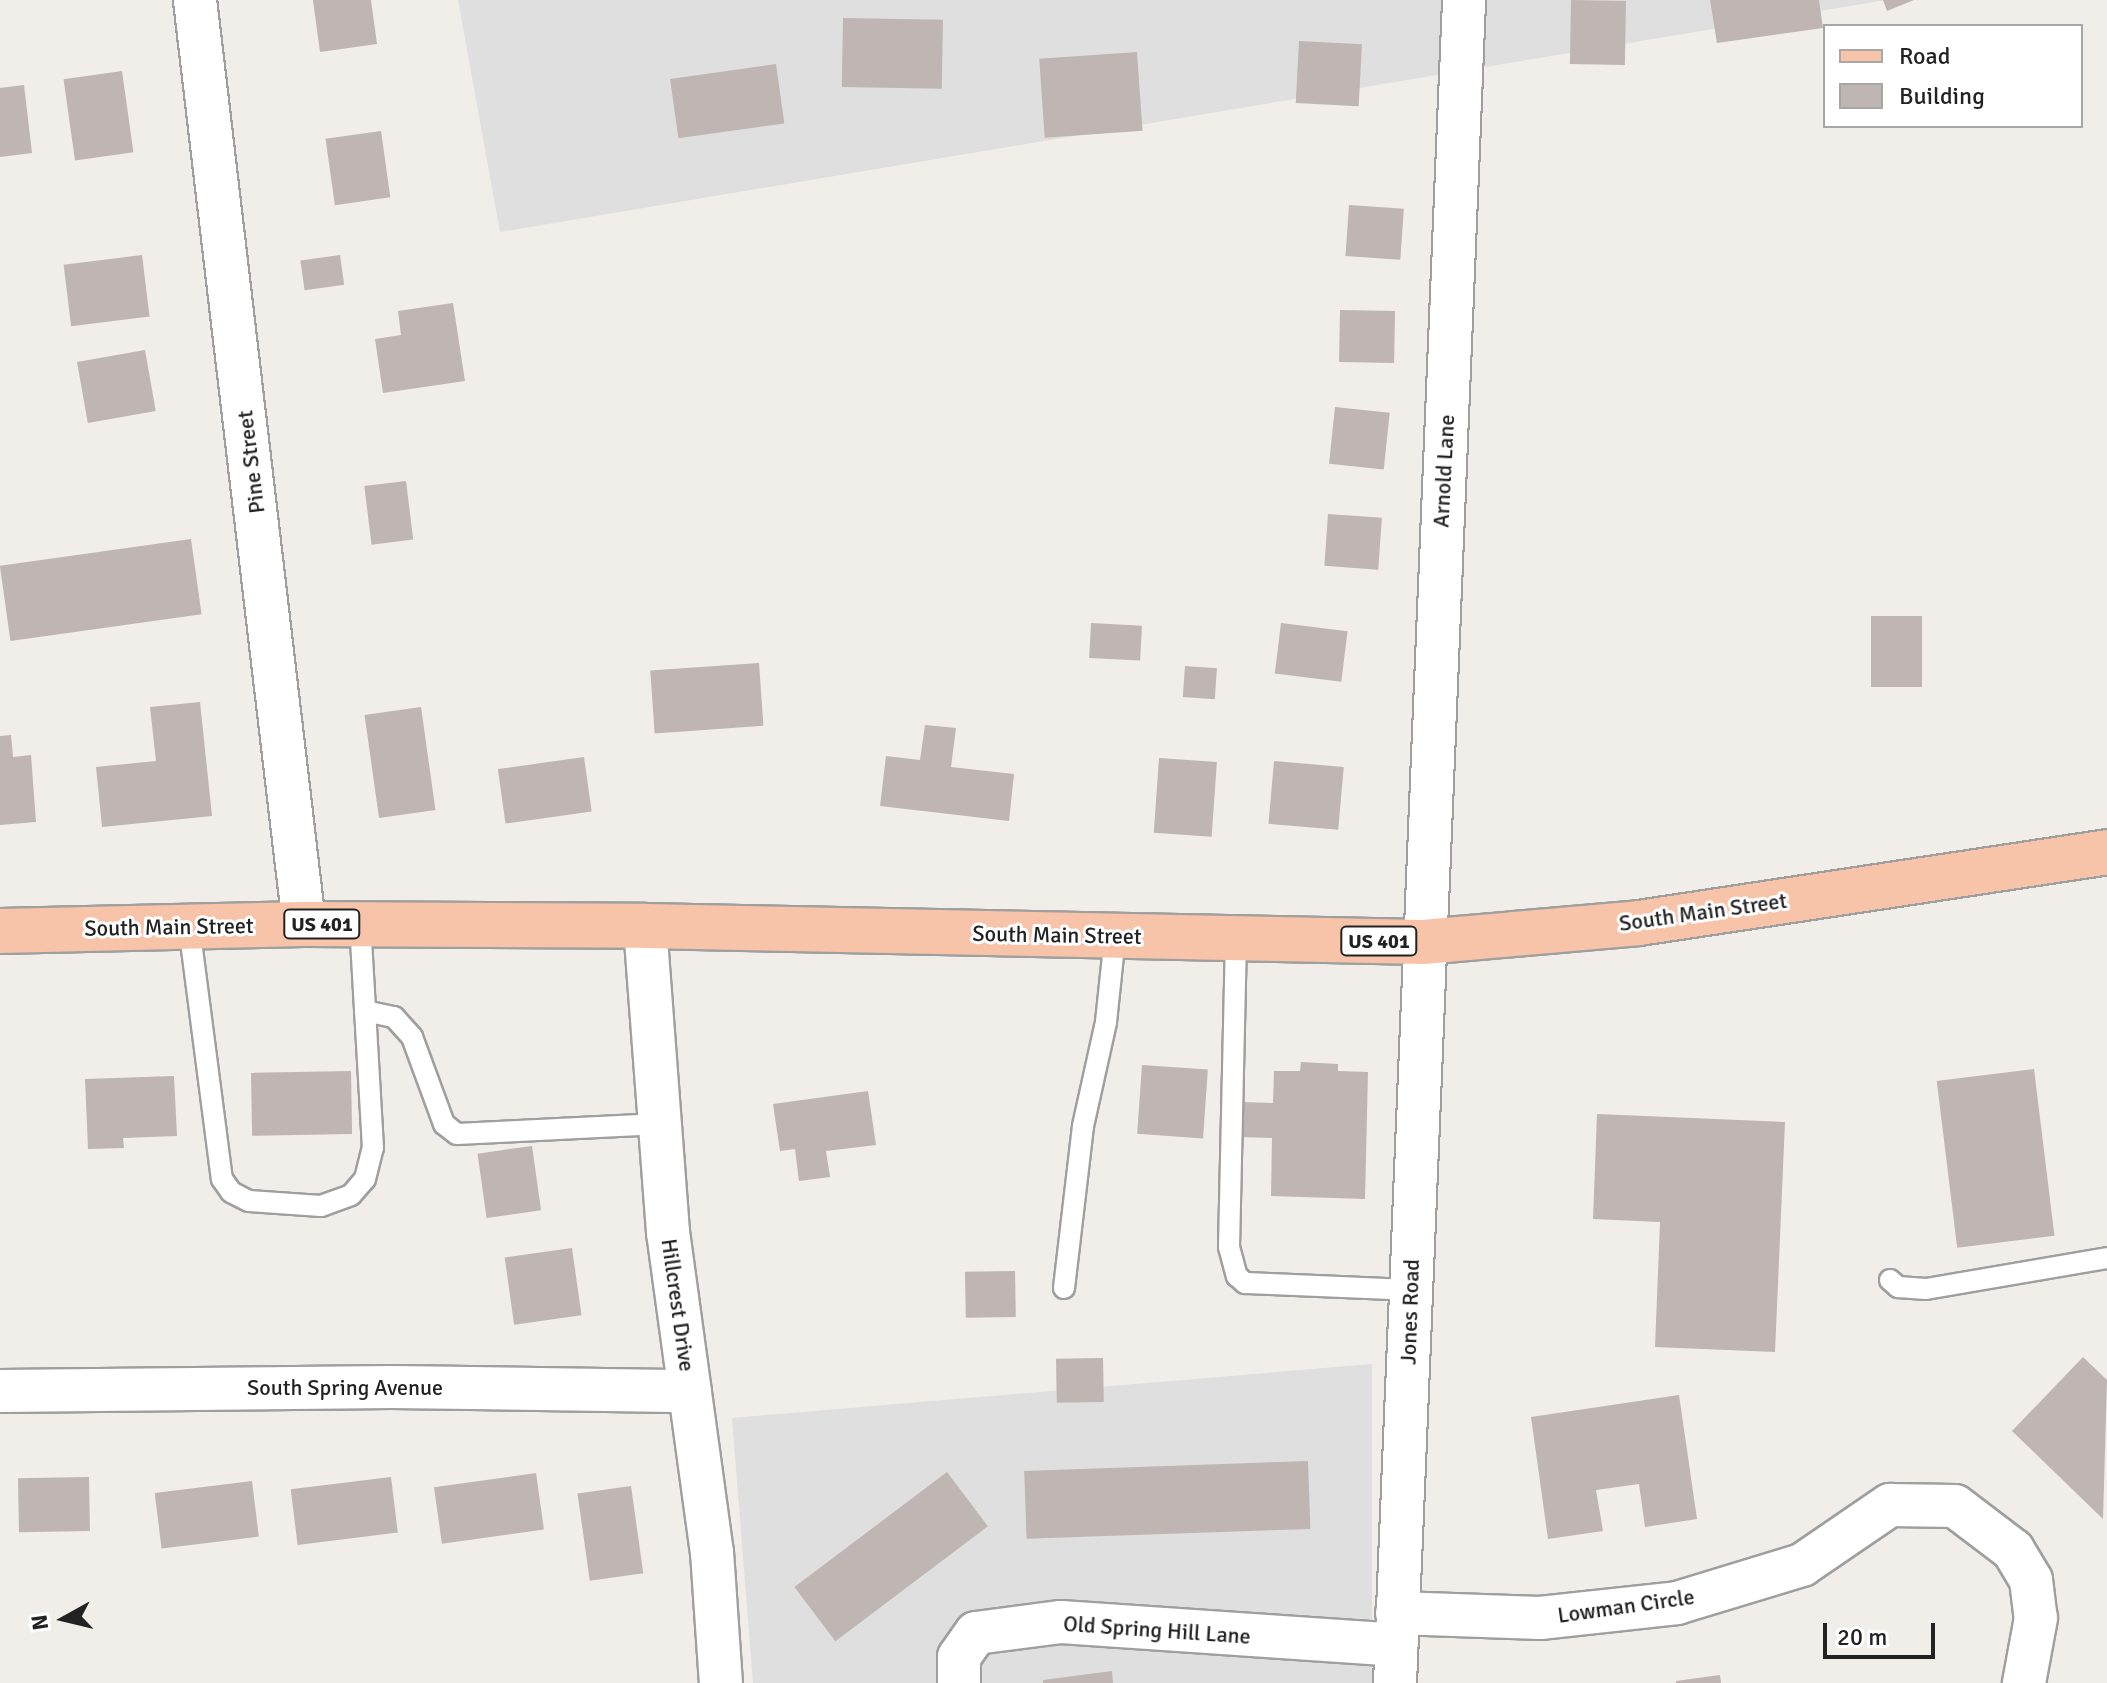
<!DOCTYPE html>
<style>
body{margin:0}
#map{position:relative;width:2107px;height:1683px;overflow:hidden;background:#f1ede9;font-family:Signika,sans-serif}
div>[style]{position:absolute}
.residential>*{inset:0;background:#e0dfdf}
.building>*{inset:0;background:#bfb5b2;transform-origin:0 0}
.roads{filter:drop-shadow(2px 0 #9f9f9f) drop-shadow(-2px 0 #9f9f9f) drop-shadow(0 2px #9f9f9f) drop-shadow(0 -2px #9f9f9f)}
.lane>*{height:20px;margin:-10px;padding:0 10px;transform-origin:10px;border-radius:10px;background:#fff}
.street>*{height:42px;margin:-21px;padding:0 21px;transform-origin:21px;border-radius:21px;background:#fff}
.primary>*{height:44px;margin:-22px;padding:0 22px;transform-origin:22px;border-radius:22px;background:#f7c4a9}
span{translate:-50% -50%;white-space:nowrap;text-align:center;line-height:1.15;-webkit-text-stroke:6px #fff;paint-order:stroke}
.shield-label span{padding:2px 6px;background:#fff;border:2px solid;border-radius:6px;-webkit-text-stroke-width:0}
.shield-label{font-size:20px;color:#222;font-weight:700}
.street-label{font-size:22px;color:#222}
.legend{position:absolute;left:1823px;top:24px;width:260px;height:104px;box-sizing:border-box;background:#fff;border:2px solid #a7a7a7;margin:0;padding:10px 14px;list-style:none;font-size:24px;color:#222}
.legend li{display:flex;align-items:center;gap:16px;height:40px}
.legend b{width:40px;border:2px solid #a7a7a7}
.north{position:absolute;left:24px;top:1579px;width:80px;height:80px;-webkit-text-stroke:6px #fff;paint-order:stroke;rotate:262deg;font-size:22px;font-weight:700;line-height:32px;text-align:center;color:#222}
.north::after{content:'';display:block;margin:auto;width:28px;height:36px;background:#222;clip-path:polygon(50% 0,100% 100%,50% 72%,0 100%)}
.scale{position:absolute;left:1823px;top:1623px;width:112px;height:36px;box-sizing:border-box;border:4px solid #222;border-top:0;padding-left:10px;font-size:24px;line-height:28px;white-space:nowrap;color:#222;-webkit-text-stroke:6px #fff;paint-order:stroke}
</style>
<div id="map">
<div class="residential">
<div style="clip-path:polygon(458px 0,1886px 0,500px 232px)"></div>
<div style="clip-path:polygon(1372px 1364px,1372px 1683px,753px 1683px,732px 1418px)"></div>
</div>
<div class="building">
<div style="clip-path:polygon(313px 0,371px 0,377px 44px,320px 52px)"></div>
<div style="left:1571px;top:0;width:55px;height:64px;rotate:1deg"></div>
<div style="clip-path:polygon(1710px 0,1819px 0,1823px 28px,1717px 43px)"></div>
<div style="clip-path:polygon(1883px 0,1914px 0,1887px 11px)"></div>
<div style="left:843px;top:18px;width:100px;height:69px;rotate:1deg"></div>
<div style="left:1299px;top:41px;width:63px;height:62px;rotate:3deg"></div>
<div style="left:1137px;top:52px;width:79px;height:98px;rotate:86deg"></div>
<div style="left:776px;top:64px;width:60px;height:107px;rotate:82deg"></div>
<div style="left:122px;top:71px;width:82px;height:59px;rotate:82deg"></div>
<div style="clip-path:polygon(24px 85px,32px 153px,0 157px,0 88px)"></div>
<div style="left:381px;top:131px;width:67px;height:56px;rotate:82deg"></div>
<div style="left:1349px;top:205px;width:55px;height:51px;rotate:4deg"></div>
<div style="left:142px;top:255px;width:62px;height:79px;rotate:83deg"></div>
<div style="left:340px;top:255px;width:30px;height:40px;rotate:82deg"></div>
<div style="clip-path:polygon(453px 303px,465px 381px,383px 393px,375px 339px,401px 335px,398px 311px)"></div>
<div style="left:1340px;top:310px;width:55px;height:52px;rotate:1deg"></div>
<div style="left:145px;top:350px;width:62px;height:69px;rotate:80deg"></div>
<div style="left:1335px;top:407px;width:55px;height:57px;rotate:6deg"></div>
<div style="left:406px;top:481px;width:59px;height:42px;rotate:83deg"></div>
<div style="left:1328px;top:514px;width:54px;height:52px;rotate:4deg"></div>
<div style="left:191px;top:539px;width:76px;height:193px;rotate:82deg"></div>
<div style="left:1871px;top:616px;width:51px;height:71px"></div>
<div style="left:1091px;top:623px;width:51px;height:35px;rotate:3deg"></div>
<div style="left:1281px;top:623px;width:67px;height:51px;rotate:7deg"></div>
<div style="left:759px;top:663px;width:63px;height:109px;rotate:86deg"></div>
<div style="left:1185px;top:666px;width:32px;height:31px;rotate:4deg"></div>
<div style="clip-path:polygon(200px 702px,212px 816px,102px 827px,96px 767px,156px 761px,150px 707px)"></div>
<div style="left:421px;top:707px;width:104px;height:57px;rotate:82deg"></div>
<div style="clip-path:polygon(925px 725px,956px 728px,951px 767px,1014px 774px,1009px 821px,880px 806px,886px 756px,920px 760px)"></div>
<div style="clip-path:polygon(11px 735px,13px 757px,31px 755px,36px 822px,0 825px,0 736px)"></div>
<div style="left:584px;top:757px;width:55px;height:87px;rotate:82deg"></div>
<div style="left:1159px;top:758px;width:58px;height:75px;rotate:4deg"></div>
<div style="left:1274px;top:761px;width:70px;height:63px;rotate:5deg"></div>
<div style="clip-path:polygon(1301px 1062px,1338px 1064px,1338px 1071px,1368px 1072px,1365px 1199px,1271px 1196px,1272px 1138px,1241px 1137px,1242px 1102px,1273px 1103px,1274px 1071px,1300px 1071px)"></div>
<div style="left:1142px;top:1065px;width:66px;height:69px;rotate:4deg"></div>
<div style="left:2034px;top:1069px;width:168px;height:98px;rotate:83deg"></div>
<div style="left:351px;top:1071px;width:63px;height:100px;rotate:89deg"></div>
<div style="clip-path:polygon(174px 1076px,177px 1136px,123px 1138px,124px 1148px,88px 1149px,85px 1079px)"></div>
<div style="clip-path:polygon(868px 1091px,876px 1145px,826px 1151px,830px 1177px,799px 1181px,795px 1149px,780px 1151px,773px 1104px)"></div>
<div style="clip-path:polygon(1597px 1114px,1785px 1122px,1775px 1352px,1655px 1347px,1660px 1222px,1593px 1219px)"></div>
<div style="left:532px;top:1146px;width:65px;height:55px;rotate:82deg"></div>
<div style="left:572px;top:1248px;width:68px;height:68px;rotate:82deg"></div>
<div style="left:1015px;top:1271px;width:46px;height:50px;rotate:89deg"></div>
<div style="clip-path:polygon(2083px 1357px,2107px 1380px,2103px 1519px,2012px 1431px)"></div>
<div style="left:1103px;top:1358px;width:44px;height:47px;rotate:89deg"></div>
<div style="clip-path:polygon(1679px 1395px,1697px 1519px,1645px 1527px,1639px 1484px,1596px 1490px,1603px 1531px,1548px 1539px,1531px 1417px)"></div>
<div style="left:1308px;top:1461px;width:68px;height:284px;rotate:88deg"></div>
<div style="left:947px;top:1472px;width:68px;height:191px;rotate:53deg"></div>
<div style="left:536px;top:1473px;width:57px;height:103px;rotate:82deg"></div>
<div style="left:89px;top:1477px;width:54px;height:71px;rotate:89deg"></div>
<div style="left:391px;top:1477px;width:56px;height:101px;rotate:83deg"></div>
<div style="left:252px;top:1481px;width:56px;height:98px;rotate:83deg"></div>
<div style="left:631px;top:1486px;width:88px;height:54px;rotate:82deg"></div>
<div style="clip-path:polygon(1112px 1671px,1113px 1683px,1043px 1683px,1043px 1680px)"></div>
<div style="clip-path:polygon(1720px 1675px,1721px 1683px,1676px 1683px,1676px 1681px)"></div>
</div>
<div class="roads">
<div class="lane">
<div style="left:189px;top:926px;width:255px;rotate:82.6deg"></div>
<div style="left:222px;top:1179px;width:16px;rotate:55deg"></div>
<div style="left:231px;top:1192px;width:20px;rotate:27deg"></div>
<div style="left:249px;top:1201px;width:72px;rotate:4deg"></div>
<div style="left:321px;top:1206px;width:32px;rotate:-20deg"></div>
<div style="left:351px;top:1195px;width:21px;rotate:-49deg"></div>
<div style="left:365px;top:1179px;width:32px;rotate:-76deg"></div>
<div style="left:373px;top:1148px;width:224px;rotate:-93.3deg"></div>
<div style="left:1236px;top:938px;width:309px;rotate:91.3deg"></div>
<div style="left:1229px;top:1247px;width:30px;rotate:75deg"></div>
<div style="left:1237px;top:1276px;width:11px;rotate:41deg"></div>
<div style="left:1245px;top:1283px;width:166px;rotate:2.4deg"></div>
<div style="left:365px;top:1011px;width:30px;rotate:12deg"></div>
<div style="left:394px;top:1017px;width:27px;rotate:48deg"></div>
<div style="left:412px;top:1037px;width:93px;rotate:69.8deg"></div>
<div style="left:444px;top:1124px;width:16px;rotate:38deg"></div>
<div style="left:457px;top:1134px;width:203px;rotate:-2.8deg"></div>
<div style="left:1890px;top:1280px;width:11px;rotate:41deg"></div>
<div style="left:1898px;top:1287px;width:28px;rotate:4deg"></div>
<div style="left:1926px;top:1289px;width:184px;rotate:-9.7deg"></div>
<div style="left:1064px;top:1288px;width:163px;rotate:-83.3deg"></div>
<div style="left:1083px;top:1126px;width:107px;rotate:-77.5deg"></div>
<div style="left:1106px;top:1022px;width:86px;rotate:-84deg"></div>
</div>
<div class="street">
<div style="left:195px;top:0;width:930px;rotate:83.27deg"></div>
<div style="left:645px;top:926px;width:307px;rotate:85.7deg"></div>
<div style="left:668px;top:1232px;width:323px;rotate:82.2deg"></div>
<div style="left:712px;top:1552px;width:131px;rotate:86.1deg"></div>
<div style="left:0;top:1391px;width:392px;rotate:-0.6deg"></div>
<div style="left:392px;top:1387px;width:298px;rotate:0.8deg"></div>
<div style="left:1397px;top:1613px;width:143px;rotate:2deg"></div>
<div style="left:1540px;top:1618px;width:138px;rotate:-6.2deg"></div>
<div style="left:1677px;top:1603px;width:131px;rotate:-16.9deg"></div>
<div style="left:1802px;top:1565px;width:107px;rotate:-34.3deg"></div>
<div style="left:1890px;top:1505px;width:65px;rotate:0.9deg"></div>
<div style="left:1955px;top:1506px;width:73px;rotate:37.2deg"></div>
<div style="left:2013px;top:1550px;width:35px;rotate:59deg"></div>
<div style="left:2031px;top:1580px;width:38px;rotate:83deg"></div>
<div style="left:2036px;top:1618px;width:66px;rotate:100.5deg"></div>
<div style="left:959px;top:1683px;width:26px;rotate:-90deg"></div>
<div style="left:959px;top:1657px;width:29px;rotate:-55deg"></div>
<div style="left:976px;top:1633px;width:86px;rotate:-7.4deg"></div>
<div style="left:1061px;top:1622px;width:335px;rotate:3.9deg"></div>
<div style="left:1395px;top:1683px;width:1684px;rotate:-87.65deg"></div>
</div>
<div class="primary">
<div style="left:0;top:931px;width:304px;rotate:-1.3deg"></div>
<div style="left:304px;top:924px;width:341px;rotate:0.3deg"></div>
<div style="left:645px;top:926px;width:778px;rotate:1.18deg"></div>
<div style="left:1423px;top:942px;width:217px;rotate:-5deg"></div>
<div style="left:1639px;top:923px;width:473px;rotate:-8.6deg"></div>
</div>
</div>
<div class="shield-label">
<span style="left:322px;top:924px">US 401</span>
<span style="left:1379px;top:941px">US 401</span>
</div>
<div class="street-label">
<span style="left:251px;top:462px;rotate:-97deg">Pine Street</span>
<span style="left:1444px;top:471px;rotate:-87deg">Arnold Lane</span>
<span style="left:1703px;top:912px;rotate:-8deg">South Main Street</span>
<span style="left:169px;top:927px;rotate:-1deg">South Main Street</span>
<span style="left:1057px;top:935px;rotate:1deg">South Main Street</span>
<span style="left:678px;top:1305px;rotate:82deg">Hillcrest Drive</span>
<span style="left:1410px;top:1312px;rotate:-88deg">Jones Road</span>
<span style="left:345px;top:1388px">South Spring Avenue</span>
<span style="left:1626px;top:1606px;rotate:-8deg">Lowman Circle</span>
<span style="left:1157px;top:1630px;rotate:4deg">Old Spring Hill Lane</span>
</div>
<ul class="legend">
<li><b style="height:10px;background:#f7c4a9"></b>Road</li>
<li><b style="height:22px;background:#bfb5b2"></b>Building</li>
</ul>
<div class="north">N</div>
<div class="scale">20 m</div>
</div>
